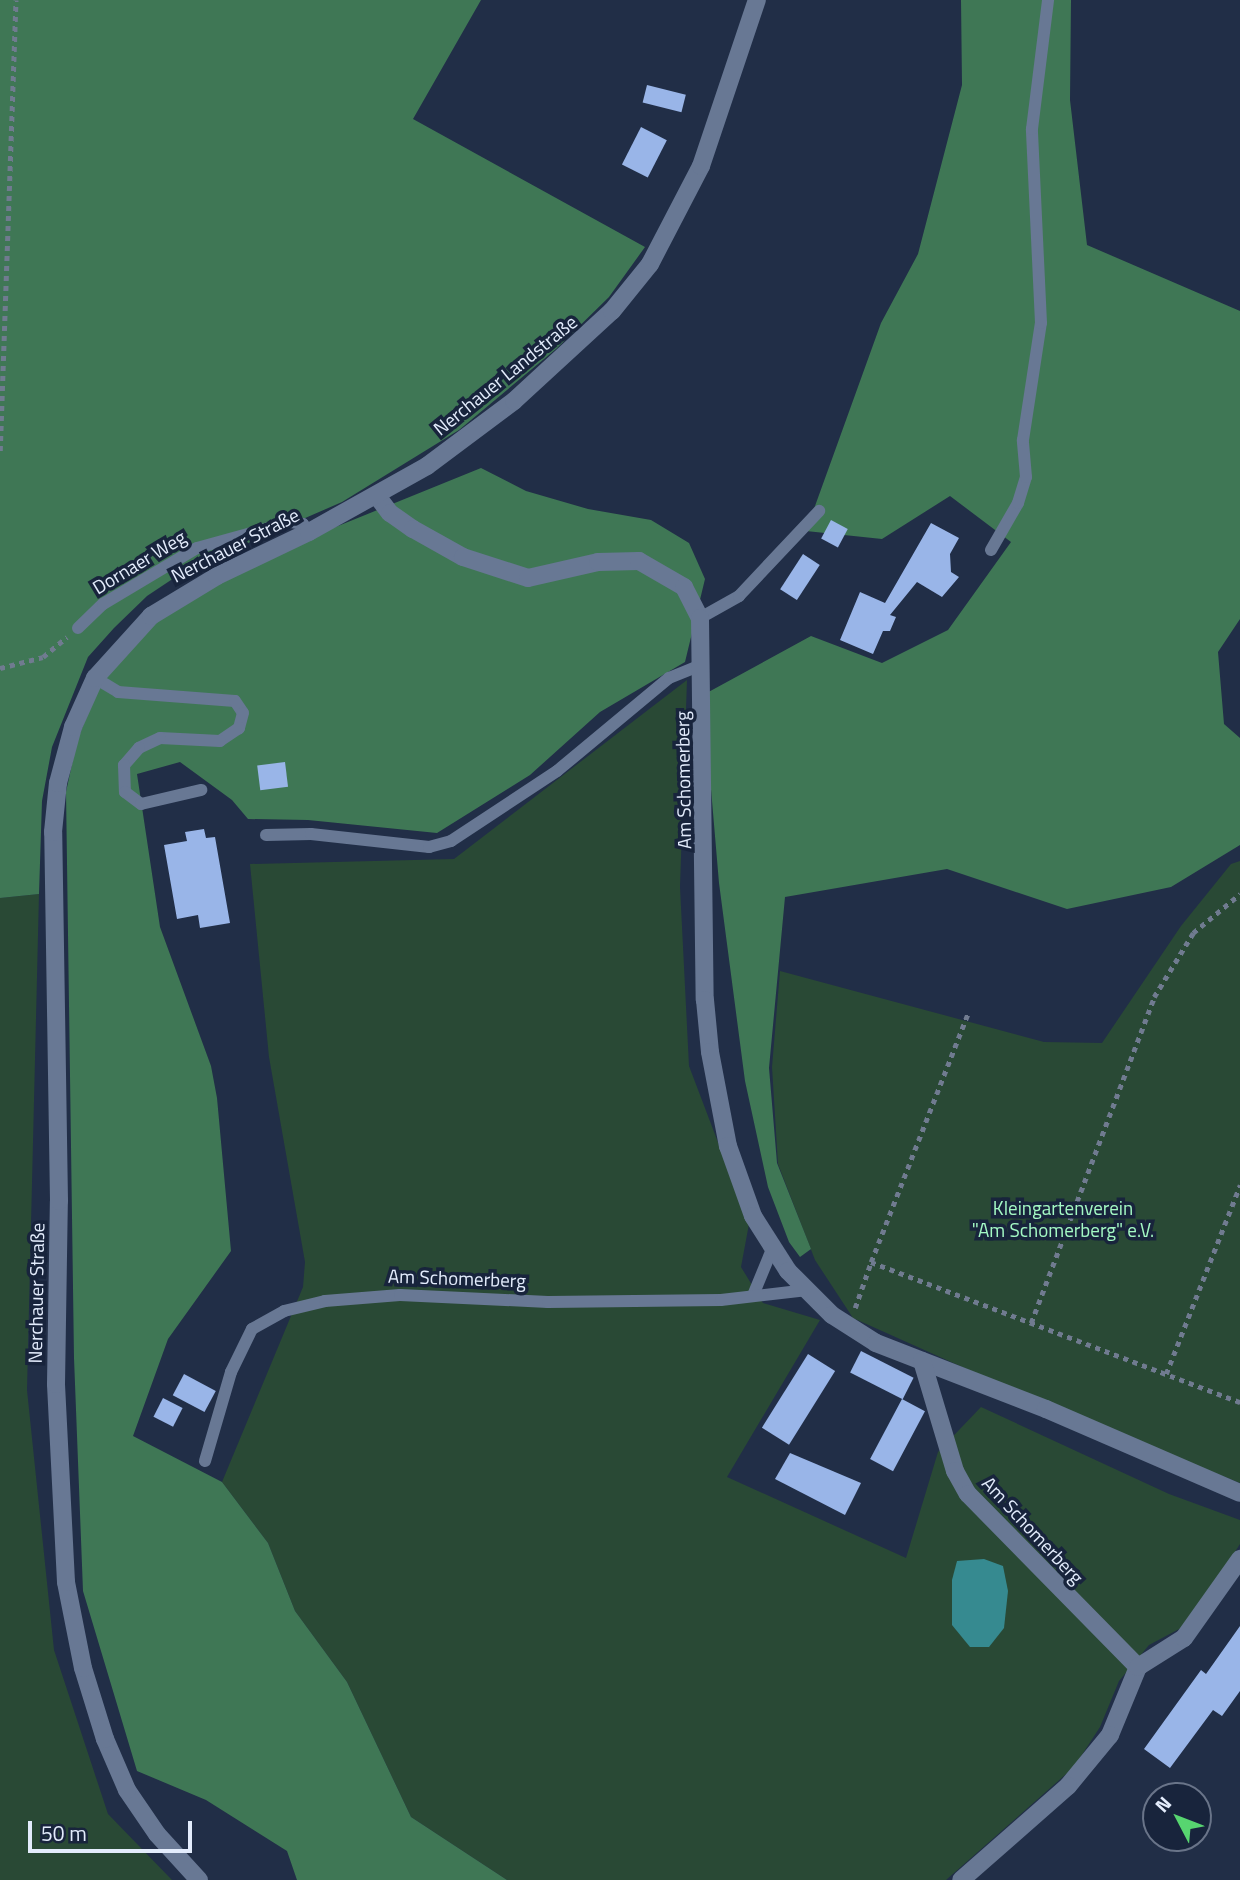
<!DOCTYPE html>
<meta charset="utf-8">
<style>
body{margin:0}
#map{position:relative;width:1240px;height:1880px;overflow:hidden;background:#212e47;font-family:"Titillium Web",sans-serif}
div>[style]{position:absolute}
.green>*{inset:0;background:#294935}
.forest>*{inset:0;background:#3f7755}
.water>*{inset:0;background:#368a90}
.building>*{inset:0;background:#99b5e8;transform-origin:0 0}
.path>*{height:4.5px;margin-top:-2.25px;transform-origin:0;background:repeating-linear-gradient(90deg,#707b90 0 5px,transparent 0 10px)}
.lane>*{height:12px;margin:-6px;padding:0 6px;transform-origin:6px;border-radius:6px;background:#687894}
.street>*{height:18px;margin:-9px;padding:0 9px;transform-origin:9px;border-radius:9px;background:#687894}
.secondary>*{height:18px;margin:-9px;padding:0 9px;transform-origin:9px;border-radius:9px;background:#687894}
span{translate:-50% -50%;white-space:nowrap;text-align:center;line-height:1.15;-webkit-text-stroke:7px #18243c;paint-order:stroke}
.street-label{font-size:19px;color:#e3ecfc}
.park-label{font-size:19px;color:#a4f9c4}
.north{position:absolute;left:1142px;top:1782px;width:70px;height:70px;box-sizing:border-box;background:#18243c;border:2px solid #697489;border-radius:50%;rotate:312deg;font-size:19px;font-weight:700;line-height:28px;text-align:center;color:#e3ecfc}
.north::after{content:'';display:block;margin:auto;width:24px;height:32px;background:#57d570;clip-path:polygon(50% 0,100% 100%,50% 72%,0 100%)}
.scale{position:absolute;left:28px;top:1821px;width:164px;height:32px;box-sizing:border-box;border:4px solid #e3ecfc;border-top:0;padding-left:9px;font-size:21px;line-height:24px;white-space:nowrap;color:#e3ecfc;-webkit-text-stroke:5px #18243c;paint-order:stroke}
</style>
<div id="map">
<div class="green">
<div style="clip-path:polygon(687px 680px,680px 887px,689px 1066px,749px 1224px,741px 1267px,763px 1303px,820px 1320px,727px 1477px,906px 1558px,938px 1452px,981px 1407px,1169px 1494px,1240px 1520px,1240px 1544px,1209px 1592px,1181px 1628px,1149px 1645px,1119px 1681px,1100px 1727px,1074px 1767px,946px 1880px,507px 1880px,411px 1817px,347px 1682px,295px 1611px,268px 1543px,222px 1482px,303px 1287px,305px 1262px,269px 1057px,250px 864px,454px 859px)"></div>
<div style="clip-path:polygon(1240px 861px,1240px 1483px,1047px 1405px,853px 1318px,815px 1260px,778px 1164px,772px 1067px,780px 971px,1044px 1042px,1102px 1043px,1181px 926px,1231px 864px)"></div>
<div style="clip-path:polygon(39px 894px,27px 1390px,54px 1650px,108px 1814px,172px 1880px,0 1880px,0 898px)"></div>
</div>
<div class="forest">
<div style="clip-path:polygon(0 0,481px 0,413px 119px,645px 247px,609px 297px,556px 349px,459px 430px,342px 502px,186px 570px,147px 596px,114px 628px,88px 657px,52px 747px,42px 801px,39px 894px,0 898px)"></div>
<div style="clip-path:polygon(961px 0,1071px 0,1070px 100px,1087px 245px,1240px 311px,1240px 619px,1218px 652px,1224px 724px,1240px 738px,1240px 845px,1171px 887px,1067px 909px,947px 869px,785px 897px,769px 1068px,777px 1163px,811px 1249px,800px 1257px,789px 1242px,768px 1187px,745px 1081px,719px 883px,703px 695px,811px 636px,882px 663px,948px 630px,1011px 542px,950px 496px,882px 539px,806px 531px,881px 323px,918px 254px,962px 85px)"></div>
<div style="clip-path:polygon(481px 468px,526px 491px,588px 509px,651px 520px,689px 543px,705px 579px,685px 662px,600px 712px,530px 775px,437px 833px,308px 820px,248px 819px,232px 800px,180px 762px,137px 774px,160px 927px,211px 1066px,217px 1098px,231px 1251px,168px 1339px,133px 1436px,222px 1482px,268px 1543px,295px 1611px,347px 1682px,411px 1817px,507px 1880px,297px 1880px,287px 1851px,206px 1800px,137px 1771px,83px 1591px,74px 1358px,66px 792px,77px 741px,96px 693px,125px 650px,154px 618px,269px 554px)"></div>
</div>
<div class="water">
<div style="clip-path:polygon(984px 1559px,1003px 1566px,1008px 1591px,1004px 1628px,989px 1647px,970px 1647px,952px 1625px,952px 1580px,957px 1561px)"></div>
</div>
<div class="building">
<div style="left:647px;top:85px;width:40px;height:18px;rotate:14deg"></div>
<div style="left:641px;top:127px;width:29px;height:42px;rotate:27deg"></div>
<div style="left:831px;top:520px;width:19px;height:21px;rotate:28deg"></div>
<div style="clip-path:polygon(931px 523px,959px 538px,950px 554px,951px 572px,959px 577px,942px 597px,917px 582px,890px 615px,896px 617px,890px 631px,883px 631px,873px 654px,840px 640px,860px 592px,885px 603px)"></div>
<div style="left:803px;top:554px;width:20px;height:42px;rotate:33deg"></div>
<div style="left:285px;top:762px;width:25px;height:28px;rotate:83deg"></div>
<div style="clip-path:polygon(204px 829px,206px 838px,215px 837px,230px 923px,200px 928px,198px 915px,177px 919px,164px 845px,187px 841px,185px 832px)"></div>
<div style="left:861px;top:1351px;width:59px;height:24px;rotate:27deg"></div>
<div style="left:808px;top:1354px;width:32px;height:87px;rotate:32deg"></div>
<div style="left:184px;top:1374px;width:36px;height:24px;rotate:28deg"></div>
<div style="left:163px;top:1398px;width:22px;height:21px;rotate:27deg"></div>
<div style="left:902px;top:1399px;width:26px;height:68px;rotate:28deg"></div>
<div style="clip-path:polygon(790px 1453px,861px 1483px,845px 1515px,775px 1479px)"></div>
<div style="clip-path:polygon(1240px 1626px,1240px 1691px,1222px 1716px,1213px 1710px,1170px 1768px,1144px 1749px,1201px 1670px,1206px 1674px)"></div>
</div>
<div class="path">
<div style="left:0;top:451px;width:451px;rotate:-88deg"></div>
<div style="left:0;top:668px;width:44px;rotate:-14.3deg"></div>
<div style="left:43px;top:657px;width:31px;rotate:-40deg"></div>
<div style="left:871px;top:1262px;width:267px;rotate:-68.7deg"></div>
<div style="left:855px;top:1308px;width:49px;rotate:-70.8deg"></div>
<div style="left:871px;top:1262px;width:395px;rotate:20.8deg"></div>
<div style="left:1031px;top:1323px;width:348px;rotate:-69.3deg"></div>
<div style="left:1154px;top:997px;width:75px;rotate:-58.6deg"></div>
<div style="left:1193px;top:933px;width:61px;rotate:-39.7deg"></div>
<div style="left:1166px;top:1374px;width:203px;rotate:-68.6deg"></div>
</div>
<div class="lane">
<div style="left:991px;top:550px;width:54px;rotate:-60.1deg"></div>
<div style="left:1018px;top:503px;width:27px;rotate:-73deg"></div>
<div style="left:1026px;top:477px;width:37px;rotate:-95deg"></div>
<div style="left:1023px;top:440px;width:118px;rotate:-81.3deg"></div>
<div style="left:1041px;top:323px;width:194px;rotate:-92.7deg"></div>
<div style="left:1032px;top:129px;width:130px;rotate:-82.9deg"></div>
<div style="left:700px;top:618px;width:45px;rotate:-29.4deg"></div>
<div style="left:739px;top:596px;width:117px;rotate:-46.7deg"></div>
<div style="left:78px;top:628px;width:35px;rotate:-44deg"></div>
<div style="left:103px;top:604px;width:109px;rotate:-30.8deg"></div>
<div style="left:197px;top:548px;width:98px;rotate:-15.5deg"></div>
<div style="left:291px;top:522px;width:12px;rotate:9deg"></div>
<div style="left:303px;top:524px;width:10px;rotate:53deg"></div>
<div style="left:95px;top:678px;width:27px;rotate:31deg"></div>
<div style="left:118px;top:692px;width:117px;rotate:4.4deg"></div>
<div style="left:235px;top:701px;width:14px;rotate:56deg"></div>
<div style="left:243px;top:713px;width:16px;rotate:105deg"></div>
<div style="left:239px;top:728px;width:23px;rotate:146deg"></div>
<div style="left:220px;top:741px;width:60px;rotate:-177.1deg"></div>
<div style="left:160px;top:738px;width:23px;rotate:155deg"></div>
<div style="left:139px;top:748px;width:23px;rotate:131deg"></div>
<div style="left:124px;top:765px;width:27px;rotate:88deg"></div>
<div style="left:125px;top:792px;width:20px;rotate:37deg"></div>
<div style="left:141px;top:804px;width:62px;rotate:-13.1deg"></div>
<div style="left:266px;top:835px;width:45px;rotate:-1.3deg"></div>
<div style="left:311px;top:834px;width:119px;rotate:6.3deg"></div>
<div style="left:429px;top:847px;width:23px;rotate:-15deg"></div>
<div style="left:451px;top:841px;width:127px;rotate:-33.4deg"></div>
<div style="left:557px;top:771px;width:146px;rotate:-39.7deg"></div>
<div style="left:669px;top:678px;width:35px;rotate:-22deg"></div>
<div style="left:754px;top:1293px;width:50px;rotate:-67.6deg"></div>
<div style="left:205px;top:1461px;width:93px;rotate:-73.7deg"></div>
<div style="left:231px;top:1372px;width:48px;rotate:-64deg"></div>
<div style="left:252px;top:1329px;width:37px;rotate:-29deg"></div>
<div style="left:284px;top:1311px;width:42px;rotate:-13.7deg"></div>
<div style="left:325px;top:1301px;width:75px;rotate:-4.6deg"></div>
<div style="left:400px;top:1295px;width:148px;rotate:2.7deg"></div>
<div style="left:548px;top:1302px;width:173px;rotate:-0.7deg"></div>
<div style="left:721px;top:1300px;width:87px;rotate:-6.6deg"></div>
</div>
<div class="street">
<div style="left:377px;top:496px;width:21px;rotate:53deg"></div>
<div style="left:390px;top:513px;width:28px;rotate:35deg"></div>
<div style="left:413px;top:529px;width:57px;rotate:29.2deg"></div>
<div style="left:463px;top:557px;width:68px;rotate:17.9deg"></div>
<div style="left:528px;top:578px;width:72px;rotate:-12.9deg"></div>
<div style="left:598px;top:562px;width:41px;rotate:-1.4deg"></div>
<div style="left:639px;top:561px;width:52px;rotate:30deg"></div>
<div style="left:684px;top:587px;width:35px;rotate:63deg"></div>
<div style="left:700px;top:618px;width:382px;rotate:89.3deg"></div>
<div style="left:705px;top:1000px;width:52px;rotate:84.5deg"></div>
<div style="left:710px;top:1052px;width:96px;rotate:79.2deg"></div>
<div style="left:728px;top:1146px;width:74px;rotate:70.3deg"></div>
<div style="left:753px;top:1216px;width:65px;rotate:57.5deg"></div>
<div style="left:788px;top:1271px;width:62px;rotate:45deg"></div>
<div style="left:832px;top:1315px;width:52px;rotate:32.5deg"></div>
<div style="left:876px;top:1343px;width:182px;rotate:21.2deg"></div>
<div style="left:1046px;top:1409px;width:211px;rotate:23.4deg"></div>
<div style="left:922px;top:1361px;width:115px;rotate:73.3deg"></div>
<div style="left:955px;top:1471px;width:26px;rotate:61deg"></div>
<div style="left:968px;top:1494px;width:243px;rotate:45.5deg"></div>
<div style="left:1138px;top:1667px;width:74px;rotate:112.4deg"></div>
<div style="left:1110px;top:1735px;width:66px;rotate:129.5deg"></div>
<div style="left:1068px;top:1786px;width:142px;rotate:138.7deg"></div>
<div style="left:1138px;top:1667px;width:54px;rotate:-32.2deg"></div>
<div style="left:1184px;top:1638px;width:97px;rotate:-54.7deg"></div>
</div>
<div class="secondary">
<div style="left:199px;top:1880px;width:62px;rotate:-132.4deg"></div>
<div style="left:157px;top:1834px;width:53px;rotate:-124.3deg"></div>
<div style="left:127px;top:1790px;width:56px;rotate:-113.3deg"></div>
<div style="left:105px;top:1739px;width:74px;rotate:-107.2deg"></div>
<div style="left:83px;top:1668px;width:88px;rotate:-101.2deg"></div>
<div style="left:66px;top:1582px;width:198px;rotate:-92.9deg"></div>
<div style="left:56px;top:1384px;width:183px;rotate:-89.1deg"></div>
<div style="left:59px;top:1201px;width:369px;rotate:-90.9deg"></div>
<div style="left:53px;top:832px;width:49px;rotate:-84.2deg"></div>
<div style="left:58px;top:783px;width:58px;rotate:-75deg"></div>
<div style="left:73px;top:727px;width:54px;rotate:-65.8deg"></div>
<div style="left:95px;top:678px;width:84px;rotate:-47.9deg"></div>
<div style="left:151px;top:616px;width:77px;rotate:-31.2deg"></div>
<div style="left:217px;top:576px;width:102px;rotate:-25.6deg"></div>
<div style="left:309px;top:532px;width:135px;rotate:-29.2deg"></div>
<div style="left:427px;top:466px;width:109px;rotate:-36.8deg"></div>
<div style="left:514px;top:401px;width:133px;rotate:-42.6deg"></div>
<div style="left:612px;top:311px;width:60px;rotate:-51deg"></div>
<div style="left:650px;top:264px;width:110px;rotate:-62.5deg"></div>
<div style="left:701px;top:166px;width:175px;rotate:-71.4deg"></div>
</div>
<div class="street-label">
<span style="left:505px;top:375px;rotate:-39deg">Nerchauer Landstraße</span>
<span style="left:235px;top:545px;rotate:-27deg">Nerchauer Straße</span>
<span style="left:139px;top:562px;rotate:-31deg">Dornaer Weg</span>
<span style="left:683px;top:780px;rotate:-91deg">Am Schomerberg</span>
<span style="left:457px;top:1278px;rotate:2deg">Am Schomerberg</span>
<span style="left:36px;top:1293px;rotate:-89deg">Nerchauer Straße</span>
<span style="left:1033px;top:1530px;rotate:47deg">Am Schomerberg</span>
</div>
<div class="park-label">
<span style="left:1063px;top:1219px">Kleingartenverein<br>"Am Schomerberg" e.V.</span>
</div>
<div class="north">N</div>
<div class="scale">50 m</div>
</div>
